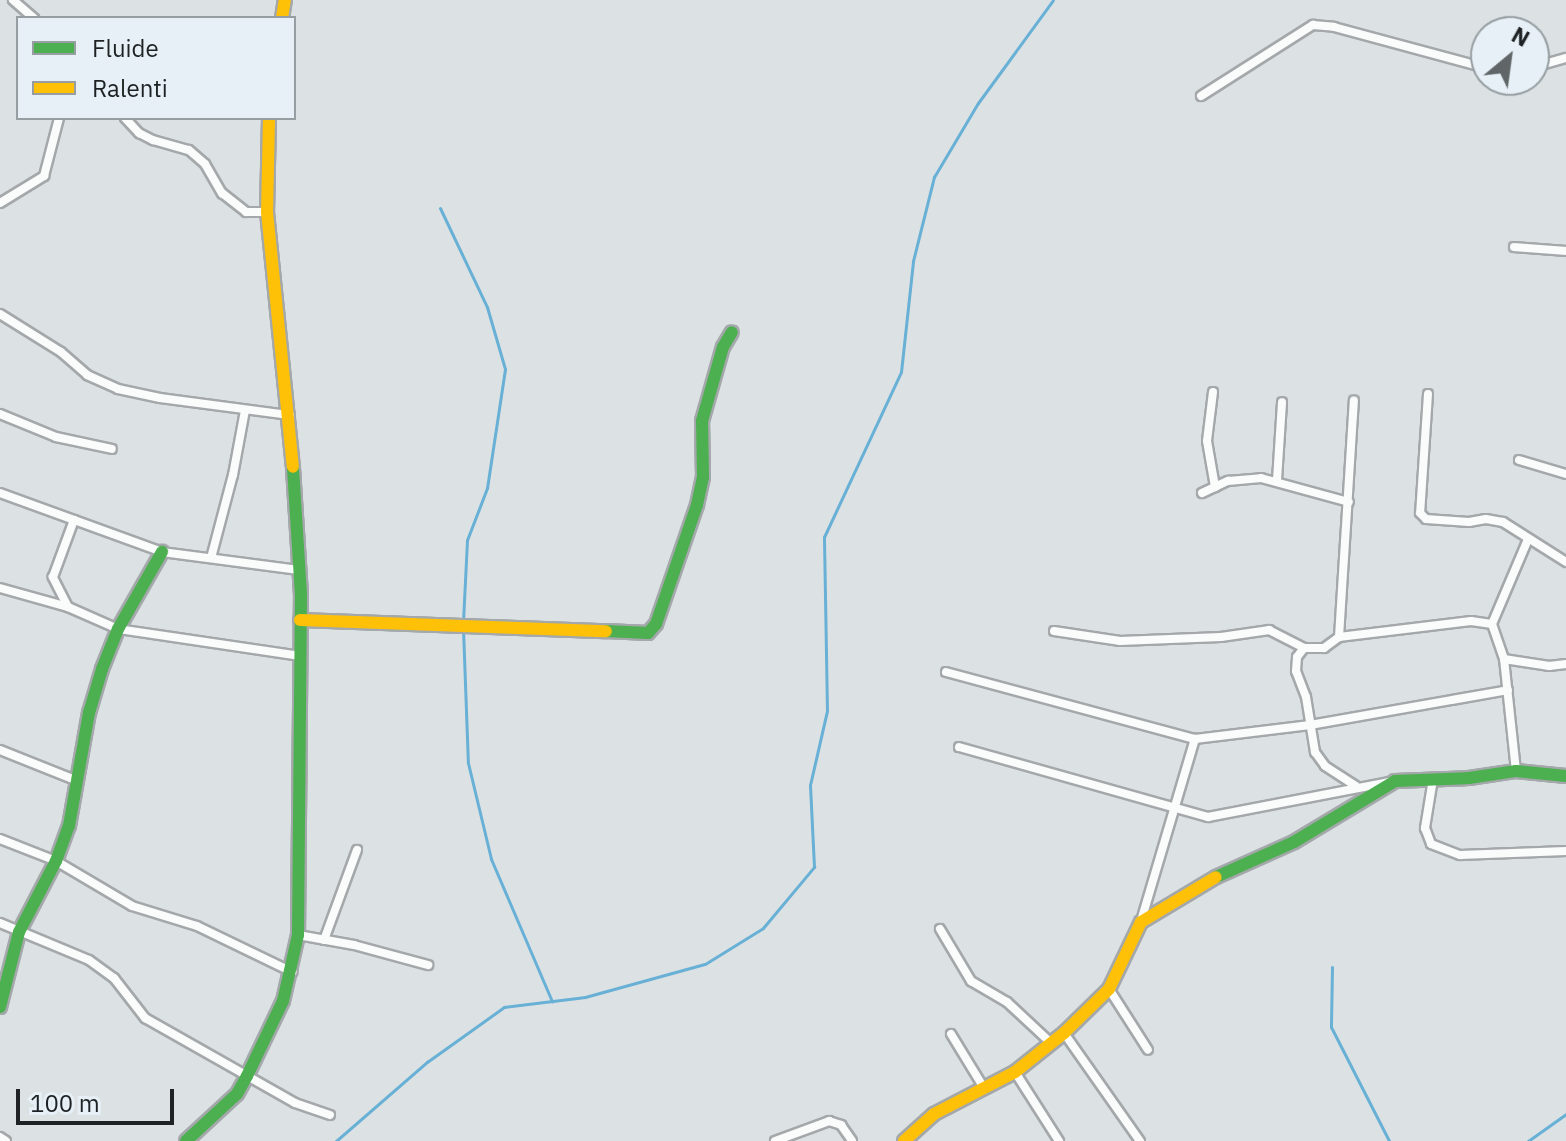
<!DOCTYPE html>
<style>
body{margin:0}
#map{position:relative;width:1566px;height:1141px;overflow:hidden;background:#dce2e4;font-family:"IBM Plex Sans",sans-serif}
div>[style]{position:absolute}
.stream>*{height:3px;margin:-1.5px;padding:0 1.5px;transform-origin:1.5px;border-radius:1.5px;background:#68b0d5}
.roads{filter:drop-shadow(2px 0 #a4a8aa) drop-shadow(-2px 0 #a4a8aa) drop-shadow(0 2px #a4a8aa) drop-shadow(0 -2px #a4a8aa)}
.street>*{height:8px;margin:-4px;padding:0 4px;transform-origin:4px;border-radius:4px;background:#fafbfb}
.fast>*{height:12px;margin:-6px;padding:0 6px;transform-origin:6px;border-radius:6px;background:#4caf50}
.slow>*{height:12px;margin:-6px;padding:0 6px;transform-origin:6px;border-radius:6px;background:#ffc107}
span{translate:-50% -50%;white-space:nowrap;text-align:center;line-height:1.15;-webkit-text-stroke:7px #e6f0f6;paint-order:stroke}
.legend{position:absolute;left:16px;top:16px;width:280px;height:104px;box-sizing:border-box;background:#e6f0f6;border:2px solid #969ea2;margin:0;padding:10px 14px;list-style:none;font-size:24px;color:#1e2224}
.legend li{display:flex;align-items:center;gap:16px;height:40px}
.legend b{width:40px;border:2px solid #969ea2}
.north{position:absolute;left:1470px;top:16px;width:80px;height:80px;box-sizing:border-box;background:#e6f0f6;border:2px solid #969ea2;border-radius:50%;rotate:29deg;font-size:22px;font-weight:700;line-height:32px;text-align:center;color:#1e2224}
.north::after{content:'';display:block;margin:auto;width:28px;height:36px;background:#606567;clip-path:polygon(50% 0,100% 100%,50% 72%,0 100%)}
.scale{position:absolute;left:16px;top:1089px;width:158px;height:36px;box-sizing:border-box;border:4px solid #1e2224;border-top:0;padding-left:10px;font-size:24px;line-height:28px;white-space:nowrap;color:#1e2224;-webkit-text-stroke:6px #e6f0f6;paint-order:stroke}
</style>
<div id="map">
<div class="stream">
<div style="left:440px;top:208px;width:110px;rotate:64.6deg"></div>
<div style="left:487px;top:307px;width:65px;rotate:73.8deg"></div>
<div style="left:505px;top:369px;width:120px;rotate:98.6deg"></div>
<div style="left:487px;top:488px;width:56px;rotate:111deg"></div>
<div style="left:467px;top:540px;width:81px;rotate:92.8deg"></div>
<div style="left:463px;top:629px;width:134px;rotate:87.9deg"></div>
<div style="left:468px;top:763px;width:99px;rotate:76.5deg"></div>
<div style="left:491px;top:859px;width:155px;rotate:66.8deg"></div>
<div style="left:1332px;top:967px;width:60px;rotate:91deg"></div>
<div style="left:1331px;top:1027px;width:128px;rotate:63deg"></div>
<div style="left:336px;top:1141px;width:121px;rotate:-41deg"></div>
<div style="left:427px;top:1062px;width:95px;rotate:-35.5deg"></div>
<div style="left:504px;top:1007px;width:82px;rotate:-7deg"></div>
<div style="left:585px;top:997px;width:124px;rotate:-15.4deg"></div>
<div style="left:705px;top:964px;width:68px;rotate:-31.8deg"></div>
<div style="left:763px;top:928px;width:80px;rotate:-50.1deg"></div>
<div style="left:814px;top:867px;width:82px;rotate:-92.8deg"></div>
<div style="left:810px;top:785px;width:76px;rotate:-77.1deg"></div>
<div style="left:827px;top:711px;width:174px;rotate:-91deg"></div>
<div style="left:824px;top:537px;width:182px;rotate:-65deg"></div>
<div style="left:901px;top:372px;width:112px;rotate:-83.8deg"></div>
<div style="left:913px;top:261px;width:87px;rotate:-76deg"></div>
<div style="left:934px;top:177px;width:86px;rotate:-59.3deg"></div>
<div style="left:978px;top:103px;width:127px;rotate:-53.9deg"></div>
<div style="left:1528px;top:1141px;width:47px;rotate:-35.4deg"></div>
</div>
<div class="roads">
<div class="street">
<div style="left:13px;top:0;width:28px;rotate:41deg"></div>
<div style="left:1534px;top:67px;width:33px;rotate:-16deg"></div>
<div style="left:1201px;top:96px;width:133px;rotate:-32.4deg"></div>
<div style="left:1313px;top:25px;width:21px;rotate:5deg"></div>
<div style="left:1334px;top:27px;width:157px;rotate:15.1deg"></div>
<div style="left:125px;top:118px;width:21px;rotate:47deg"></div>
<div style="left:139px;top:133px;width:16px;rotate:27deg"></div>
<div style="left:153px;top:140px;width:37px;rotate:16deg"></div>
<div style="left:189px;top:150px;width:21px;rotate:41deg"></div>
<div style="left:205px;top:164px;width:34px;rotate:60deg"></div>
<div style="left:222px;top:193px;width:31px;rotate:38deg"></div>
<div style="left:246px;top:212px;width:21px"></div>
<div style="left:0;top:203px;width:52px;rotate:-31.5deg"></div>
<div style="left:44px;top:176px;width:60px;rotate:-75.5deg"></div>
<div style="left:1514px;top:247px;width:52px;rotate:4.4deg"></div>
<div style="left:0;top:314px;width:72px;rotate:31.9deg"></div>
<div style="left:61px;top:352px;width:35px;rotate:41deg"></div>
<div style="left:87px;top:375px;width:34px;rotate:24deg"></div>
<div style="left:118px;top:389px;width:43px;rotate:12.1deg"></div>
<div style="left:160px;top:398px;width:131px;rotate:7.5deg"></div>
<div style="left:1213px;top:392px;width:49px;rotate:97deg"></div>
<div style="left:1207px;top:441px;width:47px;rotate:80.1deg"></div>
<div style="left:1428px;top:394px;width:119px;rotate:93.8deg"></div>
<div style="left:1420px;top:513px;width:8px;rotate:45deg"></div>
<div style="left:1426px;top:519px;width:43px;rotate:4deg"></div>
<div style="left:1469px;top:522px;width:17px;rotate:-10deg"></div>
<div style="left:1486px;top:519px;width:17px;rotate:10deg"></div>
<div style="left:1503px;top:522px;width:75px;rotate:32.4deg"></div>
<div style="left:0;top:414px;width:61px;rotate:22.3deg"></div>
<div style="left:56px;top:437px;width:57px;rotate:12.1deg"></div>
<div style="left:1519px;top:460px;width:49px;rotate:16.6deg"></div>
<div style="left:1277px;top:480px;width:78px;rotate:-86.3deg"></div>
<div style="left:0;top:493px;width:172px;rotate:20deg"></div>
<div style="left:162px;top:552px;width:138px;rotate:7.5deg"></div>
<div style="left:1202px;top:493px;width:29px;rotate:-25deg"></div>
<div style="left:1228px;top:481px;width:33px;rotate:-5deg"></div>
<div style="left:1261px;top:478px;width:91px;rotate:15.3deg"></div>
<div style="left:211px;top:558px;width:86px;rotate:-75.2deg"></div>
<div style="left:233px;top:475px;width:66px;rotate:-79.5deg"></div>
<div style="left:0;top:588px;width:71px;rotate:15.6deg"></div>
<div style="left:68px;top:607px;width:55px;rotate:23.7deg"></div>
<div style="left:118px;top:629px;width:184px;rotate:8.4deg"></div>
<div style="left:68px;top:607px;width:34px;rotate:-117deg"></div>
<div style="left:53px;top:577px;width:61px;rotate:-69.8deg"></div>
<div style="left:1492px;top:624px;width:92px;rotate:-67deg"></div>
<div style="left:1054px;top:631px;width:67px;rotate:8.6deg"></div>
<div style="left:1120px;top:641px;width:101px;rotate:-2.3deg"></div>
<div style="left:1221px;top:637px;width:49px;rotate:-8.3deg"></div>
<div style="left:1269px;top:630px;width:39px;rotate:27deg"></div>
<div style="left:1304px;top:648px;width:20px"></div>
<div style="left:1324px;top:648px;width:19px;rotate:-36deg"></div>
<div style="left:1339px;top:637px;width:133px;rotate:-6.9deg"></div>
<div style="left:1471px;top:621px;width:21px;rotate:8deg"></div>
<div style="left:1492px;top:624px;width:37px;rotate:71deg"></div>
<div style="left:1339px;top:637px;width:237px;rotate:-86.4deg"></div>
<div style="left:1304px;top:648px;width:11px;rotate:128deg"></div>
<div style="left:1297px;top:657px;width:14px;rotate:94deg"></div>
<div style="left:1296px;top:671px;width:28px;rotate:69deg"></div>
<div style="left:1306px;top:697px;width:56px;rotate:80.7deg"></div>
<div style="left:1315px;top:752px;width:17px;rotate:54deg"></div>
<div style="left:1325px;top:766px;width:37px;rotate:33deg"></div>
<div style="left:946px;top:672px;width:258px;rotate:15.1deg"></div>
<div style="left:1195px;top:739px;width:116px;rotate:-6.9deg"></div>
<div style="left:1310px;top:725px;width:201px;rotate:-10deg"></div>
<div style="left:959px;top:747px;width:259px;rotate:15.7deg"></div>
<div style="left:1208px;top:817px;width:185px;rotate:-10.9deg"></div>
<div style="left:0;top:750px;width:81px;rotate:21.8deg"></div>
<div style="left:1516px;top:771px;width:113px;rotate:-96.1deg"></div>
<div style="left:1504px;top:659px;width:46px;rotate:8.8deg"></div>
<div style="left:1549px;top:666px;width:17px;rotate:-7deg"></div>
<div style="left:1433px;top:779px;width:50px;rotate:99.3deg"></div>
<div style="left:1425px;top:828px;width:17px;rotate:69deg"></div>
<div style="left:1431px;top:844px;width:31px;rotate:21deg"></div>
<div style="left:1460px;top:855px;width:106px;rotate:-2.2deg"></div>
<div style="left:0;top:839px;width:60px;rotate:21.4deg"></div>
<div style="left:56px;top:861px;width:88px;rotate:30.6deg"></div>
<div style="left:132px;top:906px;width:68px;rotate:17.1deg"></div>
<div style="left:197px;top:926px;width:106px;rotate:25.8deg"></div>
<div style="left:1141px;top:921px;width:190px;rotate:-73.5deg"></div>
<div style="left:0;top:923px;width:96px;rotate:22.6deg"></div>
<div style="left:89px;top:960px;width:31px;rotate:36deg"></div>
<div style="left:114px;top:978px;width:51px;rotate:52.2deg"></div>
<div style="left:145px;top:1018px;width:172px;rotate:29.5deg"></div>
<div style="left:295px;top:1103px;width:37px;rotate:19deg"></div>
<div style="left:940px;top:929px;width:61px;rotate:59.2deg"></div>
<div style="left:971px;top:981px;width:42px;rotate:30.3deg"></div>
<div style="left:1007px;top:1002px;width:60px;rotate:43deg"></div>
<div style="left:298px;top:935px;width:57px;rotate:10.1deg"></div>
<div style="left:354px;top:945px;width:77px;rotate:15.1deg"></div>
<div style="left:324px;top:940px;width:96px;rotate:-69.9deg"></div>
<div style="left:1109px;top:989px;width:72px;rotate:57.4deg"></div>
<div style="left:1064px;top:1033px;width:132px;rotate:54.9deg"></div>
<div style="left:951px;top:1034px;width:63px;rotate:58.6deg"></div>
<div style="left:1015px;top:1072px;width:82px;rotate:57.5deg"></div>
<div style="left:0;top:1137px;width:7px;rotate:34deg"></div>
<div style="left:775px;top:1141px;width:58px;rotate:-20.3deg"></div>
<div style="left:829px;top:1121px;width:13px;rotate:18deg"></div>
<div style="left:841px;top:1125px;width:19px;rotate:55deg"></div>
</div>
<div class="fast">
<div style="left:606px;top:631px;width:42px;rotate:2.7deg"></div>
<div style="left:648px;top:633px;width:12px;rotate:-48deg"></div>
<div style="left:656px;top:624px;width:126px;rotate:-71deg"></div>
<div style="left:697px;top:505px;width:29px;rotate:-78deg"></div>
<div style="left:703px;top:477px;width:56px;rotate:-91deg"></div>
<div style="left:702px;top:421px;width:77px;rotate:-74.2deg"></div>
<div style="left:723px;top:347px;width:17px;rotate:-59deg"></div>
<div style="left:1216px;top:877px;width:85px;rotate:-24.2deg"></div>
<div style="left:1294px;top:842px;width:118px;rotate:-31.1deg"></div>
<div style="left:1395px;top:781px;width:74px;rotate:-2.3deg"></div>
<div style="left:1469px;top:778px;width:48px;rotate:-8.5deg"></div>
<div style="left:1516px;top:771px;width:50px;rotate:5.7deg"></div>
<div style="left:0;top:1007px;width:77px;rotate:-75.8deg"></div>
<div style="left:19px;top:932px;width:80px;rotate:-62.5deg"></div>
<div style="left:56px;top:861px;width:37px;rotate:-70deg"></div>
<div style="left:69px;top:826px;width:115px;rotate:-80deg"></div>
<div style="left:89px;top:713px;width:46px;rotate:-73.5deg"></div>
<div style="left:102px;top:669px;width:43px;rotate:-68.2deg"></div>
<div style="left:118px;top:629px;width:89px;rotate:-60.3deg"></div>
<div style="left:186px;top:1141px;width:69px;rotate:-42.7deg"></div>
<div style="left:237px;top:1094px;width:21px;rotate:-61deg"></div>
<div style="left:247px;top:1076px;width:83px;rotate:-64.4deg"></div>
<div style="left:283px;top:1001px;width:68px;rotate:-77.2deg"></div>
<div style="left:298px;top:935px;width:340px;rotate:-89.5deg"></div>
<div style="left:301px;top:595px;width:128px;rotate:-93.6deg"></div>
</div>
<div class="slow">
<div style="left:282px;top:18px;width:18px;rotate:-81deg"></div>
<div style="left:269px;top:118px;width:94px;rotate:91.2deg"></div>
<div style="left:267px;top:212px;width:256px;rotate:84.2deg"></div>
<div style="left:300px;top:620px;width:306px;rotate:2.1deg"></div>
<div style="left:904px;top:1141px;width:40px;rotate:-42deg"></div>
<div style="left:934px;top:1114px;width:91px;rotate:-27.4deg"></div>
<div style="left:1015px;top:1072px;width:63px;rotate:-38.5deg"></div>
<div style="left:1064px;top:1033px;width:63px;rotate:-44.4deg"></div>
<div style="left:1109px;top:989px;width:74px;rotate:-64.5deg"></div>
<div style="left:1141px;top:922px;width:87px;rotate:-31deg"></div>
</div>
</div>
<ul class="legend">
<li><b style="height:10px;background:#4caf50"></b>Fluide</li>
<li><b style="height:10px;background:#ffc107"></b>Ralenti</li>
</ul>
<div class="north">N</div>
<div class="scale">100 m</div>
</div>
